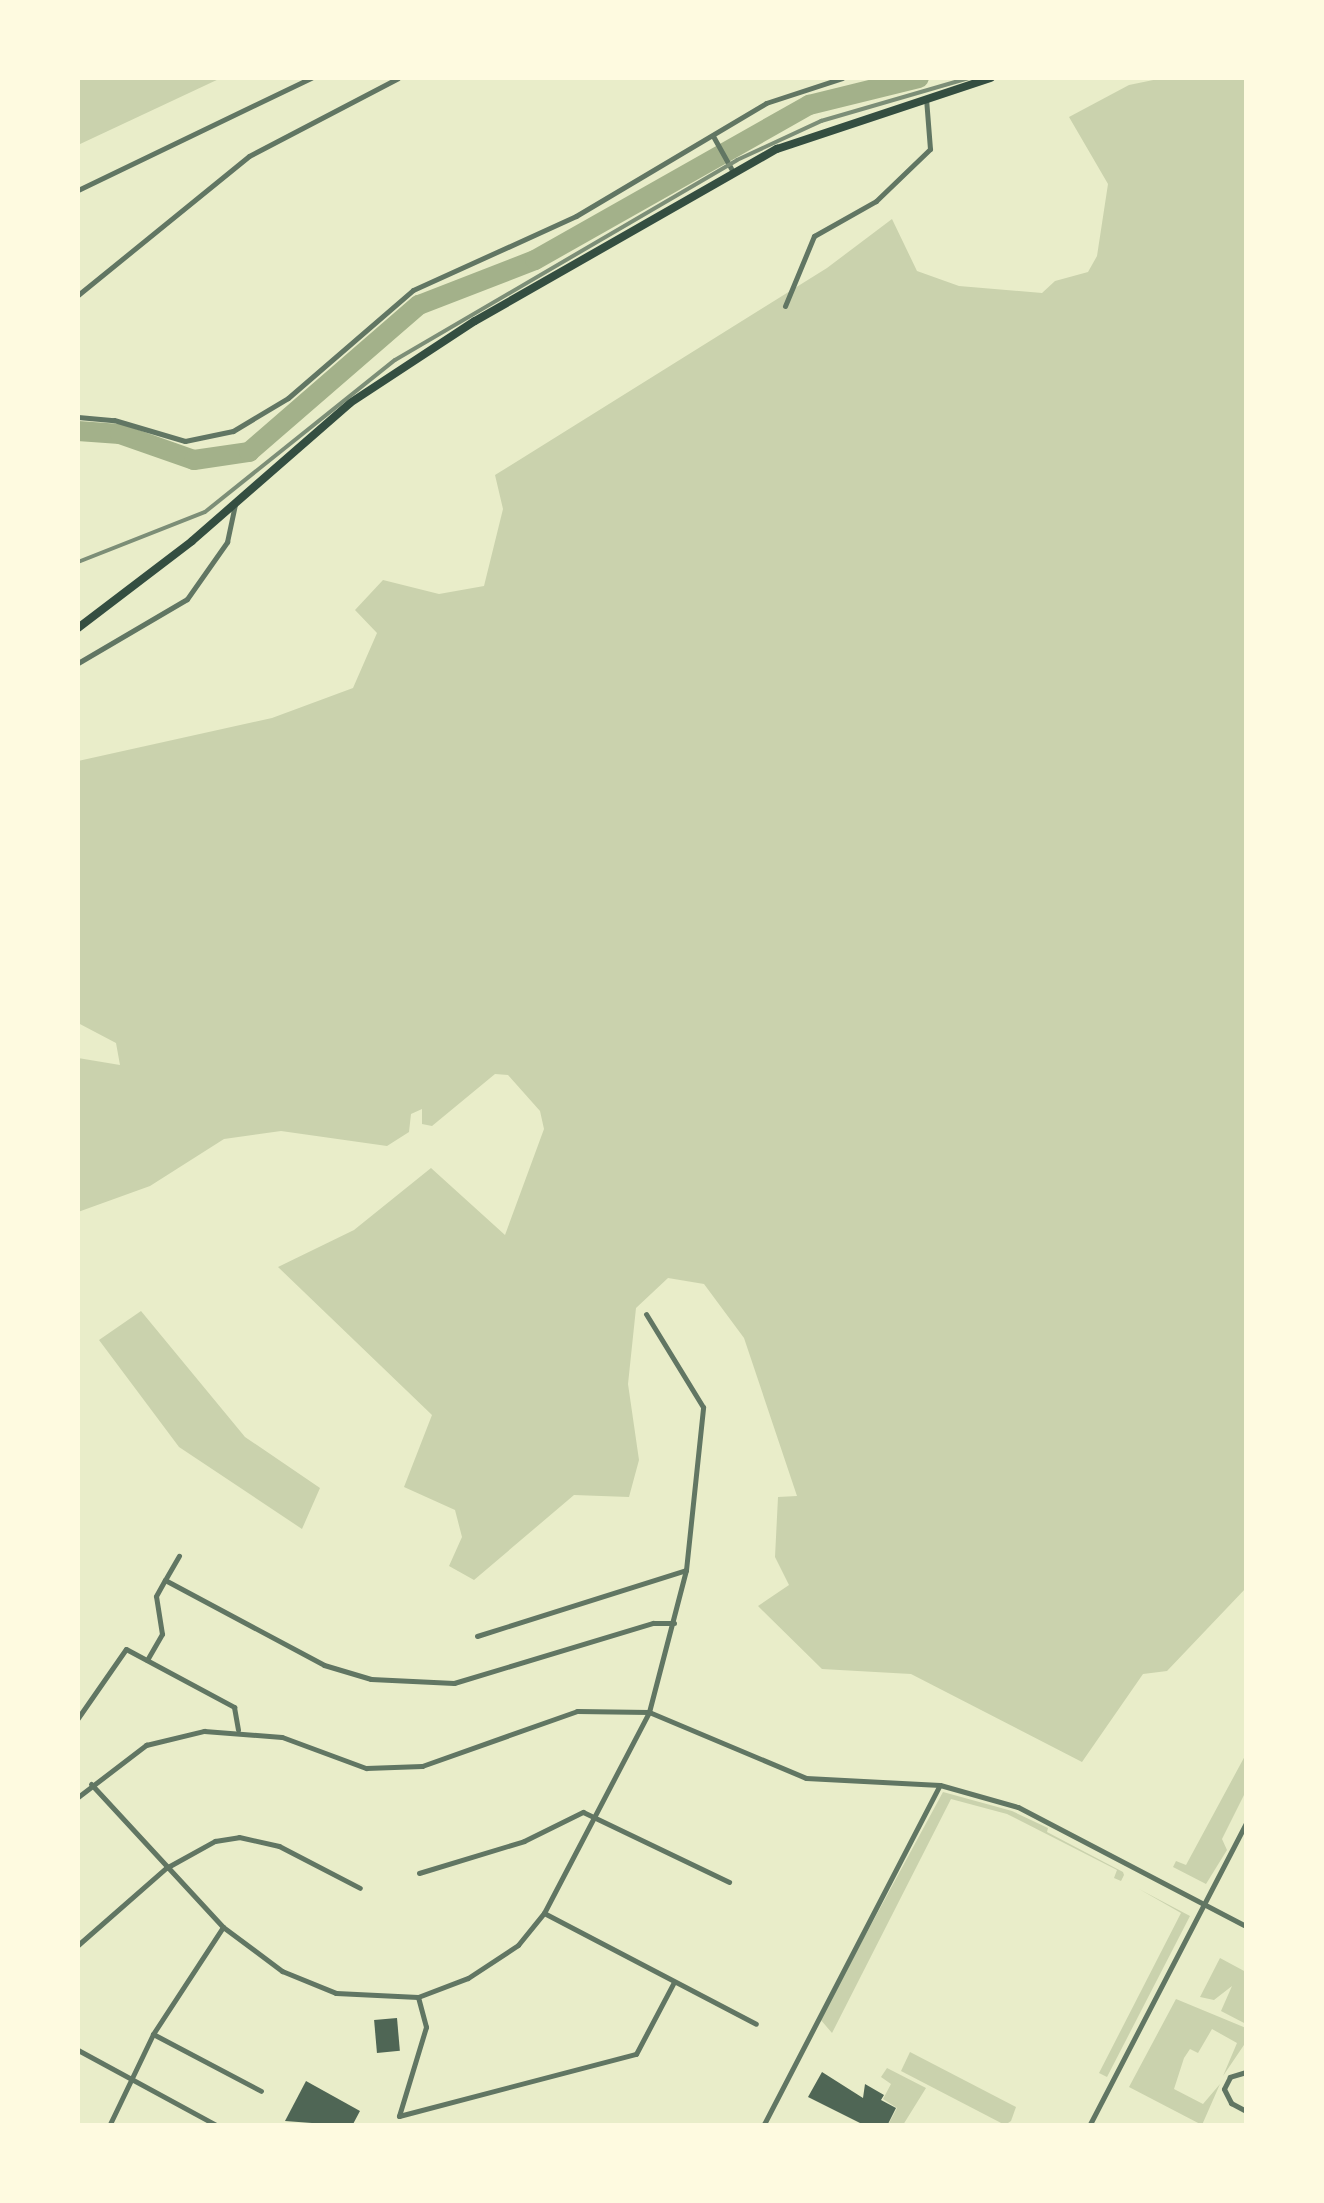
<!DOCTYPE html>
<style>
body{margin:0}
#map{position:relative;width:1324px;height:2203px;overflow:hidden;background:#e9edc9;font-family:Arial,sans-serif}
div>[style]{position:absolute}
.green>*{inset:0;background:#cad2ad}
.river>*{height:20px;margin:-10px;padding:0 10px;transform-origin:10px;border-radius:10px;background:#a3b18a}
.building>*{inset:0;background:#4f6655;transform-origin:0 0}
.minor>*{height:5px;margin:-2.5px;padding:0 2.5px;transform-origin:2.5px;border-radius:2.5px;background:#617663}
.secondary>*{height:8px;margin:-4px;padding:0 4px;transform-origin:4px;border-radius:4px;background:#344e41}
.rail>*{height:4px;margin:-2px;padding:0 2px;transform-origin:2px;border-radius:2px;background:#7c8e77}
span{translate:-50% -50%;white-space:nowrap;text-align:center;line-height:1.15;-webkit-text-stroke:8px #fefae0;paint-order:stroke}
.frame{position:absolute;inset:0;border:80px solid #fefae0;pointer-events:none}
</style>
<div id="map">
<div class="green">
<div style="clip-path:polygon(78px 78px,221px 78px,78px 145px)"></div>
<div style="clip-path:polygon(1163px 78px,1246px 78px,1246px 1588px,1167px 1671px,1143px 1674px,1082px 1762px,911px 1674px,822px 1669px,758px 1606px,789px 1585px,775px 1557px,778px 1497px,797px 1496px,744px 1338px,704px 1284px,668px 1278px,636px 1308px,628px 1384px,639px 1460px,629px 1497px,574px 1495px,474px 1580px,449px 1566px,462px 1537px,455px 1510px,404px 1487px,432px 1415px,278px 1267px,354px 1230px,431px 1168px,505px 1235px,544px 1129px,540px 1111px,508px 1075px,495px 1074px,432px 1126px,422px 1124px,422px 1109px,411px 1114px,409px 1132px,387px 1146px,281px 1131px,224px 1139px,150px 1186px,78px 1212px,78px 1058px,120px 1065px,116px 1043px,78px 1023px,78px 761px,272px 718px,353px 688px,377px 633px,355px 610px,383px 580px,439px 594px,484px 586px,503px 509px,495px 475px,827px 268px,892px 219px,917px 271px,959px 286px,1042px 293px,1055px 281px,1088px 272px,1097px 256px,1108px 184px,1069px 117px,1129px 85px)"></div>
<div style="clip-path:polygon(141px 1311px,245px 1437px,320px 1488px,302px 1529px,179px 1447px,99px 1340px)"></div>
<div style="clip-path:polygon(1246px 1754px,1246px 1791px,1222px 1839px,1227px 1850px,1206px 1884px,1173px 1867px,1176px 1861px,1186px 1865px)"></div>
<div style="clip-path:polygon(943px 1792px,1012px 1811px,1048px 1828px,1047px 1832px,1123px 1872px,1124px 1875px,1121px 1881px,1114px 1878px,1117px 1870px,1007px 1814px,951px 1799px,832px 2033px,820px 2019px)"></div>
<div style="clip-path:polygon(1139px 1889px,1190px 1916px,1107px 2077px,1099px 2073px,1181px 1913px)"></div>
<div style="clip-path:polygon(1220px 1958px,1246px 1972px,1246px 2024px,1221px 2011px,1232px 1986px,1214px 2000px,1200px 1997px)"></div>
<div style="clip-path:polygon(1176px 1999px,1246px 2028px,1246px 2042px,1223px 2076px,1237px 2043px,1212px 2029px,1198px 2053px,1190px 2049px,1184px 2058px,1174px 2089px,1203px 2104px,1220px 2084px,1202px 2125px,1129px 2087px)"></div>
<div style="clip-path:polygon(910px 2052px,1016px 2107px,1011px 2121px,1005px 2125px,901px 2071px)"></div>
<div style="clip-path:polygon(887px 2068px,926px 2088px,903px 2125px,888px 2125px,897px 2108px,883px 2099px,891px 2084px,881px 2077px)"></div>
</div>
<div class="river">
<div style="left:78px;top:431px;width:42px;rotate:4.1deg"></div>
<div style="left:120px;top:434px;width:78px;rotate:19.4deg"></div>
<div style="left:194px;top:460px;width:56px;rotate:-8.3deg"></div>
<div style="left:249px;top:452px;width:225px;rotate:-40.9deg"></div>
<div style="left:419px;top:305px;width:124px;rotate:-21.2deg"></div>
<div style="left:535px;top:260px;width:315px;rotate:-29.5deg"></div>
<div style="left:809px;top:105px;width:113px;rotate:-13.8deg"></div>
</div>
<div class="building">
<div style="left:397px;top:2018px;width:33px;height:23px;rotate:85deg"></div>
<div style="clip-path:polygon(822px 2072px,863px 2098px,865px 2084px,884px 2095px,881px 2100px,896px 2108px,887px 2126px,866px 2126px,808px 2097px)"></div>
<div style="clip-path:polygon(306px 2081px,360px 2111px,352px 2126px,285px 2121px)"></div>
</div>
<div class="minor">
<div style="left:713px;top:136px;width:41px;rotate:60.9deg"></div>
<div style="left:78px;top:190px;width:259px;rotate:-25.7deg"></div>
<div style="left:78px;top:295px;width:220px;rotate:-39.1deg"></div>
<div style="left:249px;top:156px;width:168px;rotate:-27.6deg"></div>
<div style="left:785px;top:306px;width:76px;rotate:-67.5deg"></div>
<div style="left:814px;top:236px;width:71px;rotate:-29.4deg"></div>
<div style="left:876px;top:201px;width:75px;rotate:-43.9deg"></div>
<div style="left:930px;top:149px;width:51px;rotate:-94.5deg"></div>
<div style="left:78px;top:417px;width:36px;rotate:5deg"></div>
<div style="left:114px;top:420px;width:74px;rotate:16.5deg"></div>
<div style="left:185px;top:441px;width:49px;rotate:-11.8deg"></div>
<div style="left:233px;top:431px;width:64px;rotate:-31deg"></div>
<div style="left:288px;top:398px;width:165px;rotate:-40.8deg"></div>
<div style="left:413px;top:290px;width:179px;rotate:-24.4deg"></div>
<div style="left:576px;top:216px;width:221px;rotate:-30.7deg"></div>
<div style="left:766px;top:103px;width:80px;rotate:-18.2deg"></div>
<div style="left:78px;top:663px;width:126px;rotate:-30.4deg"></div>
<div style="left:187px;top:599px;width:70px;rotate:-54.9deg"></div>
<div style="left:227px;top:542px;width:40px;rotate:-78deg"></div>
<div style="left:165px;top:1580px;width:28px;rotate:-60deg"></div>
<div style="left:477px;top:1636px;width:219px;rotate:-17.5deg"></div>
<div style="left:147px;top:1660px;width:30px;rotate:-60deg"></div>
<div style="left:162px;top:1634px;width:38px;rotate:-99deg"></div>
<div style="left:156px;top:1596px;width:18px;rotate:-61deg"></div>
<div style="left:165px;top:1580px;width:180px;rotate:28.1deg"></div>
<div style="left:324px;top:1665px;width:49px;rotate:16.6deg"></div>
<div style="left:371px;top:1679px;width:83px;rotate:2.8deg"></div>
<div style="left:454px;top:1683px;width:208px;rotate:-16.8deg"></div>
<div style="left:653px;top:1623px;width:21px"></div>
<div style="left:78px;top:1718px;width:84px;rotate:-55.2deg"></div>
<div style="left:126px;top:1649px;width:123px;rotate:28.2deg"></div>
<div style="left:234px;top:1707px;width:23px;rotate:80deg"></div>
<div style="left:91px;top:1784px;width:195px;rotate:47.3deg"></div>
<div style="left:223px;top:1927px;width:74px;rotate:36.7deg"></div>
<div style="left:282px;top:1971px;width:58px;rotate:22.2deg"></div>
<div style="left:336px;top:1993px;width:82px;rotate:2.8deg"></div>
<div style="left:418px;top:1997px;width:53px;rotate:-20.8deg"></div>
<div style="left:468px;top:1978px;width:60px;rotate:-33.4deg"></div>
<div style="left:518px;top:1945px;width:41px;rotate:-50.9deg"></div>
<div style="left:544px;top:1913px;width:227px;rotate:-62.4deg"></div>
<div style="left:649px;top:1712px;width:147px;rotate:-75.4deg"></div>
<div style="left:686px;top:1570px;width:164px;rotate:-84deg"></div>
<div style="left:703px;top:1407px;width:109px;rotate:-121.5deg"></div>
<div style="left:78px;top:1797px;width:86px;rotate:-37.4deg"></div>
<div style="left:146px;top:1745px;width:60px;rotate:-13.6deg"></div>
<div style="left:204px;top:1731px;width:78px;rotate:4.4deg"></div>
<div style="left:282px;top:1737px;width:90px;rotate:20.3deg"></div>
<div style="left:366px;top:1768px;width:56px;rotate:-2deg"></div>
<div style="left:422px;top:1766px;width:164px;rotate:-19.5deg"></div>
<div style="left:577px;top:1711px;width:72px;rotate:0.8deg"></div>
<div style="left:649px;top:1712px;width:170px;rotate:22.8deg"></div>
<div style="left:806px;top:1778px;width:134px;rotate:3deg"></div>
<div style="left:940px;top:1785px;width:81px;rotate:15.8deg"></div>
<div style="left:1018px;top:1807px;width:257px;rotate:27.6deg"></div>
<div style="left:419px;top:1873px;width:110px;rotate:-16.9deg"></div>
<div style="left:524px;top:1841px;width:66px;rotate:-26.2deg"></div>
<div style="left:583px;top:1812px;width:162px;rotate:25.6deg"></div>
<div style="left:544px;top:1913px;width:239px;rotate:27.6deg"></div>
<div style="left:78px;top:1945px;width:117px;rotate:-41.2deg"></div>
<div style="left:166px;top:1868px;width:56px;rotate:-28.9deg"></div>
<div style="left:215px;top:1841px;width:24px;rotate:-9deg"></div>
<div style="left:239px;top:1837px;width:41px;rotate:12.7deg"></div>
<div style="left:279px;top:1846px;width:91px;rotate:27.4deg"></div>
<div style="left:418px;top:1997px;width:31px;rotate:75deg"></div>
<div style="left:426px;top:2027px;width:93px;rotate:106.9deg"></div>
<div style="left:399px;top:2116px;width:245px;rotate:-14.7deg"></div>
<div style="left:636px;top:2054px;width:81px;rotate:-62.2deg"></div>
<div style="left:153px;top:2034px;width:122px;rotate:27.8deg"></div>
<div style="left:78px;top:2050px;width:159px;rotate:28.5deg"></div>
<div style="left:1246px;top:2072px;width:17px;rotate:163deg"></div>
<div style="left:1230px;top:2077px;width:13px;rotate:117deg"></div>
<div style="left:1224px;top:2089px;width:16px;rotate:63deg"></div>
<div style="left:1231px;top:2103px;width:17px;rotate:28deg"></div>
<div style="left:109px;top:2126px;width:102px;rotate:-64.4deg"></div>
<div style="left:153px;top:2034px;width:128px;rotate:-56.8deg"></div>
<div style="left:763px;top:2126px;width:384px;rotate:-62.6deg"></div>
<div style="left:1089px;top:2126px;width:341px;rotate:-62.6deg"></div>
</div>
<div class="secondary">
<div style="left:78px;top:628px;width:143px;rotate:-37.3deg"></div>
<div style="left:192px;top:541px;width:210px;rotate:-41.1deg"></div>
<div style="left:350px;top:403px;width:149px;rotate:-33.3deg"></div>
<div style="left:475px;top:321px;width:348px;rotate:-29.7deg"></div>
<div style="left:777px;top:149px;width:225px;rotate:-18.4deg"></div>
</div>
<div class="rail">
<div style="left:78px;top:562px;width:136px;rotate:-21.5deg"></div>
<div style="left:205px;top:512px;width:243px;rotate:-38.7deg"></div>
<div style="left:395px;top:360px;width:396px;rotate:-30.3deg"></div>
<div style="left:737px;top:160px;width:93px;rotate:-24.9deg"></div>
<div style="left:821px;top:121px;width:154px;rotate:-16.2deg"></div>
</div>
<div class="frame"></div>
</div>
